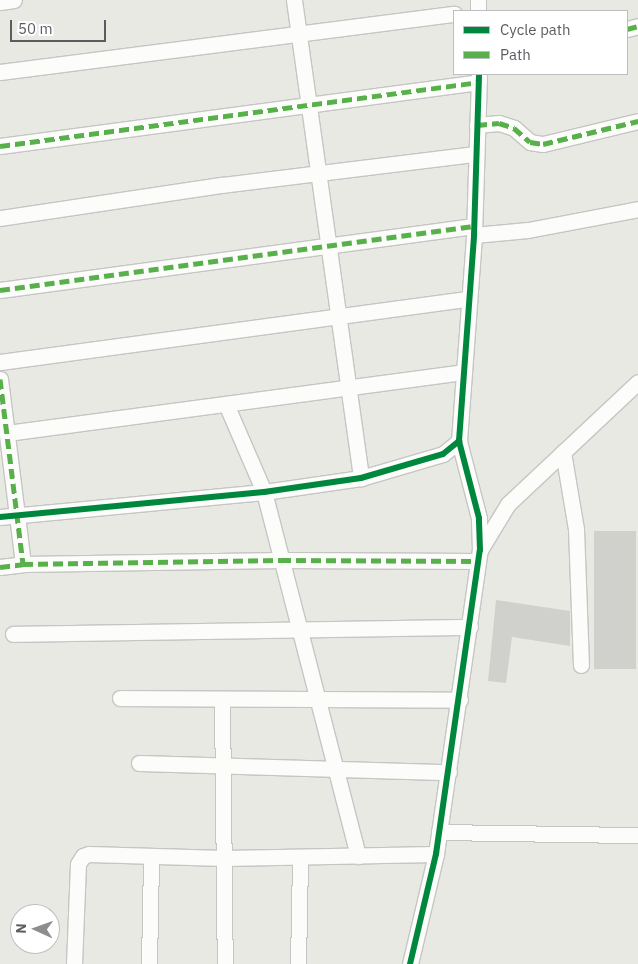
<!DOCTYPE html>
<style>
body{margin:0}
#map{position:relative;width:638px;height:964px;overflow:hidden;background:#e9e9e4;font-family:"IBM Plex Sans",sans-serif}
div>[style]{position:absolute}
.building>*{inset:0;background:#d0d0cd;transform-origin:0 0}
.roads{filter:drop-shadow(1px 0 #c5c6c4) drop-shadow(-1px 0 #c5c6c4) drop-shadow(0 1px #c5c6c4) drop-shadow(0 -1px #c5c6c4)}
.minor>*{height:15px;margin:-7.5px;padding:0 7.5px;transform-origin:7.5px;border-radius:7.5px;background:#fcfcfb}
.quiet>*{height:5px;margin-top:-2.5px;transform-origin:0;background:repeating-linear-gradient(90deg,#58b04a 0 10px,transparent 0 15px)}
.cycleway>*{height:6px;margin:-3px;padding:0 3px;transform-origin:3px;border-radius:3px;background:#00873e}
span{translate:-50% -50%;white-space:nowrap;text-align:center;line-height:1.15;-webkit-text-stroke:4.5px #fff;paint-order:stroke}
.legend{position:absolute;left:453px;top:10px;width:175px;height:65px;box-sizing:border-box;background:#fff;border:1px solid #bdbec0;margin:0;padding:6px 9px;list-style:none;font-size:15px;color:#595c61}
.legend li{display:flex;align-items:center;gap:10px;height:25px}
.legend b{width:25px;border:1px solid #bdbec0}
.north{position:absolute;left:10px;top:904px;width:50px;height:50px;box-sizing:border-box;background:#fff;border:1px solid #bdbec0;border-radius:50%;rotate:272deg;font-size:14px;font-weight:700;line-height:20px;text-align:center;color:#595c61}
.north::after{content:'';display:block;margin:auto;width:18px;height:22px;background:#8b8d8f;clip-path:polygon(50% 0,100% 100%,50% 72%,0 100%)}
.scale{position:absolute;left:10px;top:20px;width:96px;height:22px;box-sizing:border-box;border:2px solid #595c61;border-top:0;padding-left:6px;font-size:15px;line-height:18px;white-space:nowrap;color:#595c61;-webkit-text-stroke:4px #fff;paint-order:stroke}
</style>
<div id="map">
<div class="building">
<div style="left:594px;top:531px;width:42px;height:138px"></div>
<div style="clip-path:polygon(496px 600px,570px 611px,570px 646px,512px 637px,506px 683px,488px 681px)"></div>
</div>
<div class="roads">
<div class="minor">
<div style="left:294px;top:0;width:483px;rotate:82deg"></div>
<div style="left:478px;top:0;width:11px;rotate:90deg"></div>
<div style="left:0;top:2px;width:14px;rotate:-8deg"></div>
<div style="left:627px;top:29px;width:11px;rotate:-15deg"></div>
<div style="left:0;top:72px;width:458px;rotate:-7.3deg"></div>
<div style="left:477px;top:125px;width:22px;rotate:-5deg"></div>
<div style="left:499px;top:123px;width:16px;rotate:18deg"></div>
<div style="left:514px;top:128px;width:21px;rotate:41deg"></div>
<div style="left:530px;top:142px;width:13px;rotate:9deg"></div>
<div style="left:543px;top:144px;width:98px;rotate:-13.6deg"></div>
<div style="left:0;top:146px;width:483px;rotate:-7.6deg"></div>
<div style="left:0;top:218px;width:224px;rotate:-8.5deg"></div>
<div style="left:222px;top:185px;width:256px;rotate:-7deg"></div>
<div style="left:474px;top:235px;width:54px;rotate:-5.3deg"></div>
<div style="left:528px;top:230px;width:112px;rotate:-10.8deg"></div>
<div style="left:0;top:290px;width:478px;rotate:-7.7deg"></div>
<div style="left:0;top:362px;width:473px;rotate:-7.7deg"></div>
<div style="left:0;top:379px;width:186px;rotate:82.9deg"></div>
<div style="left:226px;top:404px;width:96px;rotate:66.6deg"></div>
<div style="left:264px;top:492px;width:376px;rotate:75.5deg"></div>
<div style="left:7px;top:433px;width:460px;rotate:-7.6deg"></div>
<div style="left:563px;top:452px;width:78px;rotate:80.4deg"></div>
<div style="left:576px;top:529px;width:136px;rotate:87.9deg"></div>
<div style="left:0;top:517px;width:265px;rotate:-5.4deg"></div>
<div style="left:264px;top:492px;width:98px;rotate:-8.2deg"></div>
<div style="left:361px;top:478px;width:85px;rotate:-16.3deg"></div>
<div style="left:443px;top:454px;width:21px;rotate:-39deg"></div>
<div style="left:459px;top:441px;width:207px;rotate:-85.8deg"></div>
<div style="left:474px;top:235px;width:161px;rotate:-88.2deg"></div>
<div style="left:480px;top:550px;width:54px;rotate:-58.7deg"></div>
<div style="left:508px;top:504px;width:178px;rotate:-43.2deg"></div>
<div style="left:0;top:567px;width:23px;rotate:-7deg"></div>
<div style="left:23px;top:564px;width:258px;rotate:-0.9deg"></div>
<div style="left:281px;top:560px;width:197px;rotate:0.3deg"></div>
<div style="left:13px;top:634px;width:457px;rotate:-0.9deg"></div>
<div style="left:120px;top:698px;width:340px;rotate:0.3deg"></div>
<div style="left:222px;top:699px;width:265px;rotate:89.4deg"></div>
<div style="left:139px;top:763px;width:310px;rotate:1.7deg"></div>
<div style="left:439px;top:832px;width:199px;rotate:0.9deg"></div>
<div style="left:74px;top:964px;width:100px;rotate:-87.7deg"></div>
<div style="left:78px;top:864px;width:9px;rotate:-58deg"></div>
<div style="left:83px;top:856px;width:6px;rotate:-18deg"></div>
<div style="left:89px;top:854px;width:135px;rotate:1.7deg"></div>
<div style="left:224px;top:858px;width:212px;rotate:-1.1deg"></div>
<div style="left:149px;top:964px;width:106px;rotate:-88.9deg"></div>
<div style="left:298px;top:964px;width:106px;rotate:-88.9deg"></div>
<div style="left:410px;top:964px;width:113px;rotate:-76.7deg"></div>
<div style="left:436px;top:854px;width:307px;rotate:-81.8deg"></div>
<div style="left:480px;top:550px;width:32px;rotate:-92deg"></div>
<div style="left:479px;top:518px;width:80px;rotate:-104.6deg"></div>
</div>
</div>
<div class="quiet">
<div style="left:627px;top:29px;width:11px;rotate:-15deg"></div>
<div style="left:477px;top:125px;width:22px;rotate:-5deg"></div>
<div style="left:499px;top:123px;width:16px;rotate:18deg"></div>
<div style="left:514px;top:128px;width:21px;rotate:41deg"></div>
<div style="left:530px;top:142px;width:13px;rotate:9deg"></div>
<div style="left:543px;top:144px;width:98px;rotate:-13.6deg"></div>
<div style="left:0;top:146px;width:483px;rotate:-7.6deg"></div>
<div style="left:0;top:290px;width:478px;rotate:-7.7deg"></div>
<div style="left:0;top:379px;width:186px;rotate:82.9deg"></div>
<div style="left:0;top:567px;width:23px;rotate:-7deg"></div>
<div style="left:23px;top:564px;width:258px;rotate:-0.9deg"></div>
<div style="left:281px;top:560px;width:197px;rotate:0.3deg"></div>
</div>
<div class="cycleway">
<div style="left:0;top:517px;width:265px;rotate:-5.4deg"></div>
<div style="left:264px;top:492px;width:98px;rotate:-8.2deg"></div>
<div style="left:361px;top:478px;width:85px;rotate:-16.3deg"></div>
<div style="left:443px;top:454px;width:21px;rotate:-39deg"></div>
<div style="left:459px;top:441px;width:207px;rotate:-85.8deg"></div>
<div style="left:474px;top:235px;width:161px;rotate:-88.2deg"></div>
<div style="left:410px;top:964px;width:113px;rotate:-76.7deg"></div>
<div style="left:436px;top:854px;width:307px;rotate:-81.8deg"></div>
<div style="left:480px;top:550px;width:32px;rotate:-92deg"></div>
<div style="left:479px;top:518px;width:80px;rotate:-104.6deg"></div>
</div>
<ul class="legend">
<li><b style="height:6px;background:#00873e"></b>Cycle path</li>
<li><b style="height:6px;background:#58b04a"></b>Path</li>
</ul>
<div class="north">N</div>
<div class="scale">50 m</div>
</div>
